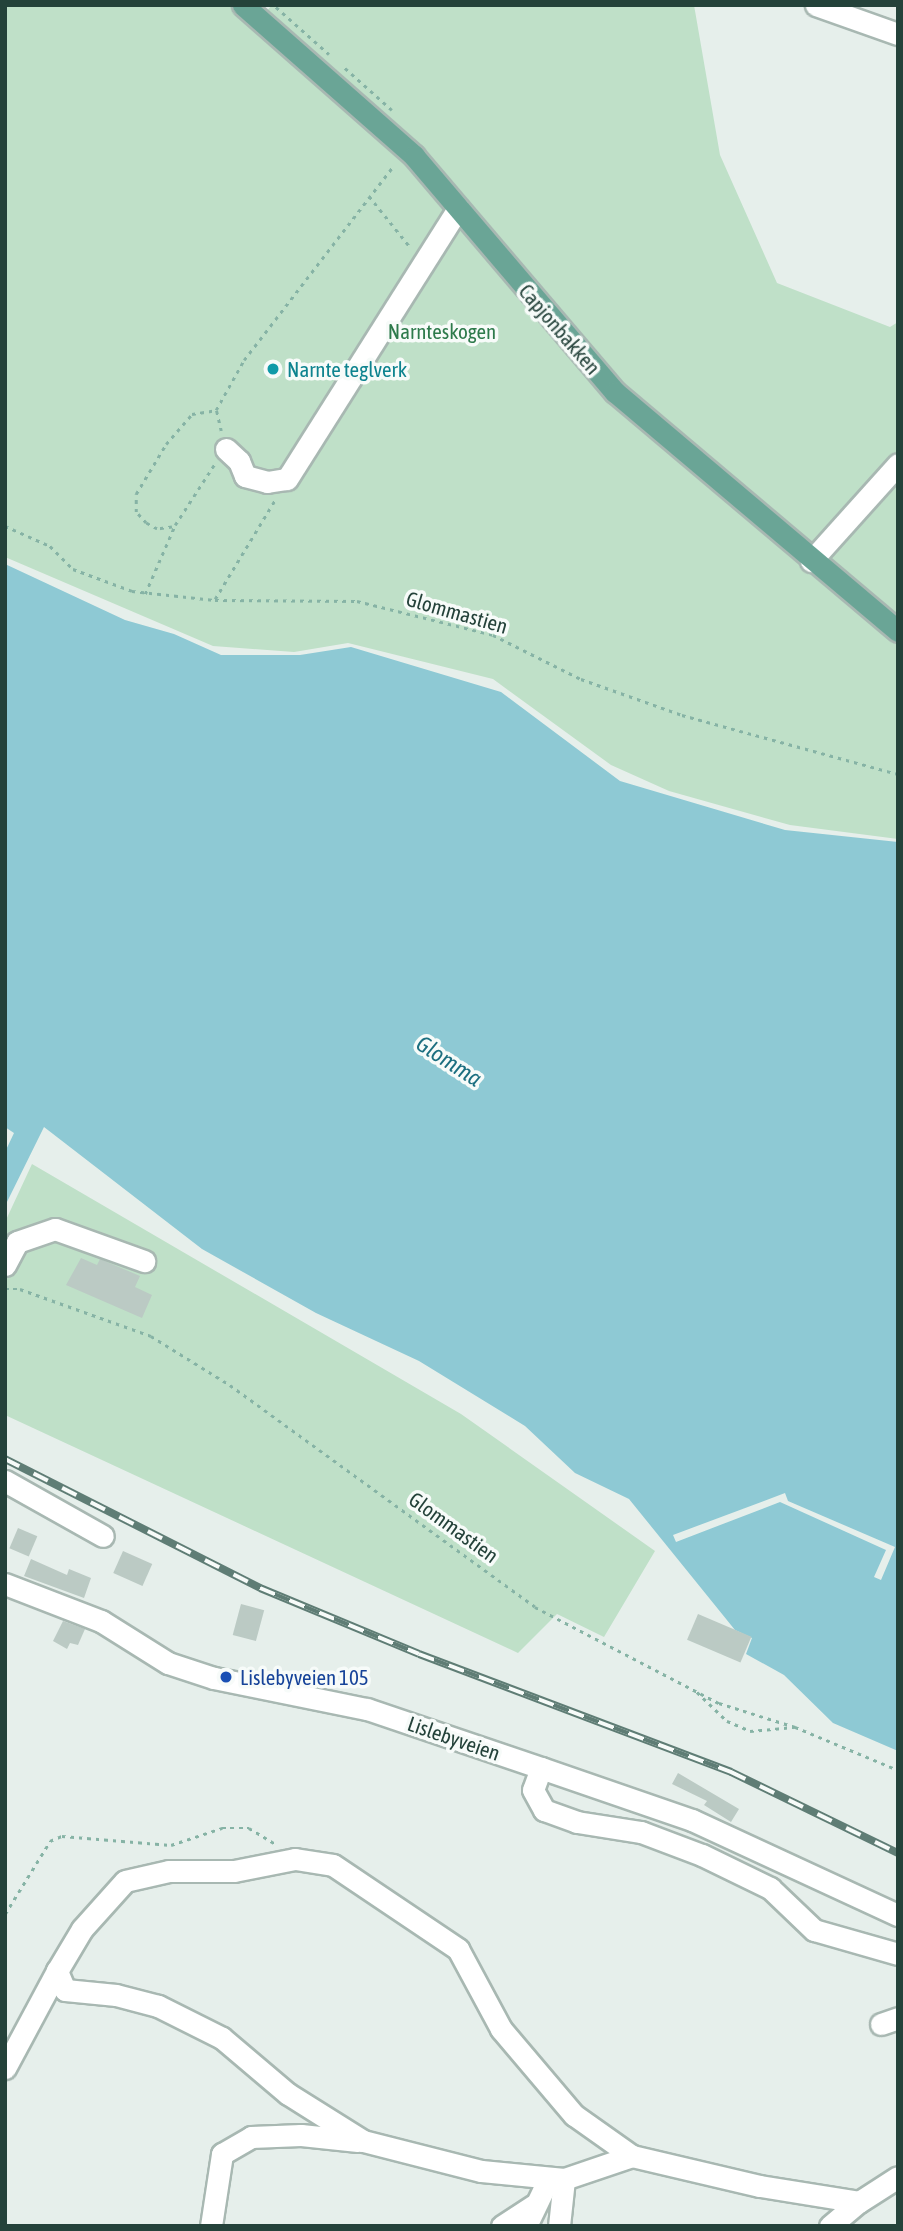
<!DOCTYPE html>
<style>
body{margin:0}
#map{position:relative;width:903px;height:2231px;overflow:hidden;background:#e6efeb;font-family:"Asap Condensed",sans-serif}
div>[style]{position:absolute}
.green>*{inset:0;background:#bfe0c8}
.water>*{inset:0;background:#8ec9d4}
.pier>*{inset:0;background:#e6efeb}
.building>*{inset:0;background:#bbcac4;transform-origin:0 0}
.path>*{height:2.5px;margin-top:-1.25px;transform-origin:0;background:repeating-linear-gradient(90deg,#86b3a5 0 3.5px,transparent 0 8.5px)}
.roads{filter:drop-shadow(2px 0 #a8b8b2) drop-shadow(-2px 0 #a8b8b2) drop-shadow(0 2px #a8b8b2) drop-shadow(0 -2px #a8b8b2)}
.minor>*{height:21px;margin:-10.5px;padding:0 10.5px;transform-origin:10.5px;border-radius:10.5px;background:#fff}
.major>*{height:21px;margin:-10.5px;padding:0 10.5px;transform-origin:10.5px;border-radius:10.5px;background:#6aa596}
.rail>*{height:8px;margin-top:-4px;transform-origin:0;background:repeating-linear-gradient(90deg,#f7fbf9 0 16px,#5f7d75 0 32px);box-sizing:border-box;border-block:2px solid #5f7d75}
.dots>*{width:19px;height:19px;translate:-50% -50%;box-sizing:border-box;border:4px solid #f7fbf9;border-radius:50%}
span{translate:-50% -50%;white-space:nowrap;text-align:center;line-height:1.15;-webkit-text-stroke:7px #f7fbf9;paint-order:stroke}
.street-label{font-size:21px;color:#24423a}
.park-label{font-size:21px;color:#2d7a4b}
.culture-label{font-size:21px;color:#0d838f}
.left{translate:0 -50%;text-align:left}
.transit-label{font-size:21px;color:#164399}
.water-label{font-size:23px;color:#1c6f80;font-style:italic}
.frame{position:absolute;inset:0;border:7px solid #24423a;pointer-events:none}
</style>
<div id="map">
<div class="green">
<div style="clip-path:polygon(5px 5px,236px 5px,258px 21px,272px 5px,694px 5px,720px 155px,777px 283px,890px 327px,898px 322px,898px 839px,790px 825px,669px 791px,611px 765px,493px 679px,348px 643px,294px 652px,213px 646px,5px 557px)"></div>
<div style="clip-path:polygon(32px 1164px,461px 1414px,655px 1551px,604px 1637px,557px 1614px,518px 1653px,5px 1415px,5px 1222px)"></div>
</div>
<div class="water">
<div style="clip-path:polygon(5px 564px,125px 620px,174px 634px,221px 655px,300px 655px,351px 647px,501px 692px,620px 781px,785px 830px,898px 842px,898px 1751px,833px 1723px,784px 1675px,746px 1654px,752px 1638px,735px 1630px,629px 1499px,575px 1473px,525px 1426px,419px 1361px,316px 1313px,202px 1249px,44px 1127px,5px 1206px,5px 1152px,14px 1133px,5px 1127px)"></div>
</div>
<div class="pier">
<div style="clip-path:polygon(785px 1493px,788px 1501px,895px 1547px,881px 1580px,874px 1577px,886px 1550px,780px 1502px,676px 1542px,673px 1535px)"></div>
</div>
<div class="building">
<div style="clip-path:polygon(81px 1258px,97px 1265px,100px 1259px,140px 1276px,135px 1287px,152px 1295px,142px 1318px,66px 1285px)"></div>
<div style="left:18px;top:1528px;width:21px;height:22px;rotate:23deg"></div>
<div style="left:123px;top:1551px;width:32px;height:24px;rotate:24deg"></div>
<div style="clip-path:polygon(31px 1559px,67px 1575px,69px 1569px,91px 1578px,84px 1598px,24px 1576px)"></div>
<div style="left:241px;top:1604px;width:24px;height:32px;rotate:15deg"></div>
<div style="left:698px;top:1614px;width:58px;height:28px;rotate:23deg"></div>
<div style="clip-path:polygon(63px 1621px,85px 1629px,78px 1645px,70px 1643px,67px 1649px,53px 1641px)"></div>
<div style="clip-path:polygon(678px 1773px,739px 1809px,731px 1822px,704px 1805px,707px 1801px,672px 1784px)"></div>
</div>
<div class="path">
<div style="left:276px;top:7px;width:71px;rotate:41.6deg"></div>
<div style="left:345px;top:68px;width:63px;rotate:41.8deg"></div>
<div style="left:369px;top:196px;width:67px;rotate:51.1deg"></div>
<div style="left:221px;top:431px;width:22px;rotate:-103deg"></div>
<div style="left:216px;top:410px;width:57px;rotate:-60.8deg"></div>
<div style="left:244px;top:360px;width:246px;rotate:-52.4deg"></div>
<div style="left:5px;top:526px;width:49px;rotate:24deg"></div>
<div style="left:50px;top:546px;width:33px;rotate:45deg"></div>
<div style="left:73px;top:569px;width:63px;rotate:20.4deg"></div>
<div style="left:132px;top:591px;width:83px;rotate:6.2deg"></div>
<div style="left:215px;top:600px;width:142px;rotate:0.4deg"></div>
<div style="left:357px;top:601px;width:140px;rotate:14deg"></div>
<div style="left:493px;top:635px;width:98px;rotate:26.6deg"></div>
<div style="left:581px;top:679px;width:107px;rotate:19.6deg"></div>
<div style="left:682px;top:715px;width:224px;rotate:15.3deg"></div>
<div style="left:172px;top:527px;width:15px;rotate:172deg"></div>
<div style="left:157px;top:529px;width:13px;rotate:-151deg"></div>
<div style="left:146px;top:523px;width:15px;rotate:-132deg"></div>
<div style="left:136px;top:512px;width:18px;rotate:-90deg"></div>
<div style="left:136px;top:494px;width:58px;rotate:-59deg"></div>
<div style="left:166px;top:444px;width:40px;rotate:-49deg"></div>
<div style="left:192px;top:414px;width:24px;rotate:-9deg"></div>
<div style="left:145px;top:594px;width:75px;rotate:-66.5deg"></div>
<div style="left:175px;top:525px;width:72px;rotate:-57deg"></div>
<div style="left:215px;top:599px;width:116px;rotate:-58.8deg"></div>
<div style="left:5px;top:1289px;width:15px"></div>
<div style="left:20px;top:1289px;width:139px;rotate:19.7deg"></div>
<div style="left:151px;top:1336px;width:93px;rotate:31.8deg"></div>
<div style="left:230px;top:1385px;width:377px;rotate:36deg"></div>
<div style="left:535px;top:1607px;width:208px;rotate:27.6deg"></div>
<div style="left:719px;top:1703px;width:80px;rotate:17.5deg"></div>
<div style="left:795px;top:1727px;width:112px;rotate:22.7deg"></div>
<div style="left:697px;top:1692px;width:42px;rotate:44deg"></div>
<div style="left:727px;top:1721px;width:25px;rotate:23deg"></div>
<div style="left:750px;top:1731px;width:44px;rotate:-5.2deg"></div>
<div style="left:5px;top:1914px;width:86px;rotate:-58.3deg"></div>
<div style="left:50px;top:1841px;width:13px;rotate:-23deg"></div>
<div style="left:62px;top:1836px;width:109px;rotate:4.7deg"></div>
<div style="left:171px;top:1845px;width:54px;rotate:-18.4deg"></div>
<div style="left:222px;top:1828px;width:27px"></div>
<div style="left:249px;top:1828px;width:31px;rotate:31deg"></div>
</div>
<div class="roads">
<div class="minor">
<div style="left:816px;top:5px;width:87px;rotate:19.5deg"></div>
<div style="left:226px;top:449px;width:18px;rotate:43deg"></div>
<div style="left:239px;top:461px;width:16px;rotate:68deg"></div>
<div style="left:245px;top:476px;width:23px;rotate:15deg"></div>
<div style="left:267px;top:482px;width:20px;rotate:-9deg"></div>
<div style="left:287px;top:479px;width:320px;rotate:-57.7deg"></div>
<div style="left:811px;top:561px;width:130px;rotate:-48.1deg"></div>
<div style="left:5px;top:1265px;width:26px;rotate:-62deg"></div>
<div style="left:17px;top:1242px;width:40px;rotate:-18.9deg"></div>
<div style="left:55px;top:1229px;width:95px;rotate:19.8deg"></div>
<div style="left:5px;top:1481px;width:112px;rotate:29.3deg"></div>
<div style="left:5px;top:1584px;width:103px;rotate:21.1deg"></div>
<div style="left:101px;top:1621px;width:79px;rotate:32.1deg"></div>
<div style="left:168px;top:1663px;width:48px;rotate:18.1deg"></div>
<div style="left:214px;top:1678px;width:156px;rotate:11.5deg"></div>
<div style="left:367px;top:1709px;width:184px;rotate:18.7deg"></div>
<div style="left:541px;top:1768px;width:160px;rotate:19deg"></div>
<div style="left:692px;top:1820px;width:227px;rotate:24.8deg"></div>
<div style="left:541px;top:1768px;width:23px;rotate:110deg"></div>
<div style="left:533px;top:1790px;width:23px;rotate:61deg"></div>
<div style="left:544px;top:1810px;width:35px;rotate:20deg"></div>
<div style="left:577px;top:1822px;width:65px;rotate:8.9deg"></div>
<div style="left:641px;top:1832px;width:65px;rotate:20.7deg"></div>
<div style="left:702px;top:1855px;width:76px;rotate:25.9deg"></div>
<div style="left:770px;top:1888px;width:61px;rotate:43.7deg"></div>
<div style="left:814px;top:1930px;width:87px;rotate:15.9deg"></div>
<div style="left:881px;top:2024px;width:18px;rotate:-19deg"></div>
<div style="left:5px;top:2068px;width:110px;rotate:-61.8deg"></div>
<div style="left:632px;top:2156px;width:72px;rotate:161.3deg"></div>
<div style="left:564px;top:2179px;width:83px;rotate:-174.5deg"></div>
<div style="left:481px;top:2171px;width:122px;rotate:-165.7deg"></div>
<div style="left:363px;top:2141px;width:89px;rotate:-147.9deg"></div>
<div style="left:288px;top:2094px;width:87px;rotate:-139.7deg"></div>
<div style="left:222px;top:2038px;width:72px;rotate:-153.4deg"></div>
<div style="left:158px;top:2006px;width:43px;rotate:-165.3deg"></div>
<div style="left:116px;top:1995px;width:51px;rotate:-174.4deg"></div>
<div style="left:65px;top:1990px;width:21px;rotate:-113deg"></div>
<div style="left:57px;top:1971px;width:49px;rotate:-59.2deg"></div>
<div style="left:82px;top:1929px;width:64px;rotate:-48.1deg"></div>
<div style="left:125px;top:1881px;width:45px;rotate:-12.8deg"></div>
<div style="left:169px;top:1871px;width:65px"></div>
<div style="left:234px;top:1871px;width:62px;rotate:-11.1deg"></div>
<div style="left:295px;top:1859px;width:38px;rotate:9deg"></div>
<div style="left:333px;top:1865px;width:151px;rotate:33.9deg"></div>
<div style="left:458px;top:1949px;width:91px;rotate:61.7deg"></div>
<div style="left:501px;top:2029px;width:113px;rotate:49.7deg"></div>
<div style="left:574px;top:2115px;width:71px;rotate:35.3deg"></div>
<div style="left:632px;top:2156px;width:131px;rotate:13.2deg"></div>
<div style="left:760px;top:2186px;width:100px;rotate:9.2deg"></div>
<div style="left:859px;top:2202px;width:46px;rotate:-32.7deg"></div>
<div style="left:211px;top:2226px;width:73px;rotate:-81.3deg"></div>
<div style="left:222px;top:2154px;width:34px;rotate:-30deg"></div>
<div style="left:251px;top:2137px;width:50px;rotate:-2.3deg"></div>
<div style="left:301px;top:2135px;width:57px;rotate:6deg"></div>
<div style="left:502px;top:2226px;width:37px;rotate:-33deg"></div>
<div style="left:526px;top:2226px;width:53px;rotate:-64.4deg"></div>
<div style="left:559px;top:2226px;width:47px;rotate:-83.9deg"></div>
<div style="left:830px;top:2226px;width:38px;rotate:-40deg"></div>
</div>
<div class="major">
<div style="left:243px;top:5px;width:228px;rotate:41.4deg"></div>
<div style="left:414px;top:156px;width:310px;rotate:49.6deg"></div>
<div style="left:615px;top:392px;width:370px;rotate:40.2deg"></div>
</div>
</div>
<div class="rail">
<div style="left:5px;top:1459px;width:286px;rotate:26.8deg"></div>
<div style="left:260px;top:1588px;width:172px;rotate:22.5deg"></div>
<div style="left:419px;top:1654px;width:334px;rotate:20.7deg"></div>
<div style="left:731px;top:1772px;width:186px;rotate:25.9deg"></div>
</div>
<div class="dots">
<div style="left:273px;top:369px;background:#0f9aa8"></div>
<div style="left:226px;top:1677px;background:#1a4fb4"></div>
</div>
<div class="street-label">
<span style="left:560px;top:329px;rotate:49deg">Capjonbakken</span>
<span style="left:457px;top:612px;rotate:16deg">Glommastien</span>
<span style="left:454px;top:1527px;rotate:36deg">Glommastien</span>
<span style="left:454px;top:1738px;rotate:19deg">Lislebyveien</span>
</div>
<div class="park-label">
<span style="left:442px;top:331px">Narnteskogen</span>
</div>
<div class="culture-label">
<span class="left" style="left:287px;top:369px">Narnte teglverk</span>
</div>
<div class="transit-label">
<span class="left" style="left:240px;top:1677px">Lislebyveien 105</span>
</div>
<div class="water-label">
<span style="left:449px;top:1061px;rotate:33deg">Glomma</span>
</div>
<div class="frame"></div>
</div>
